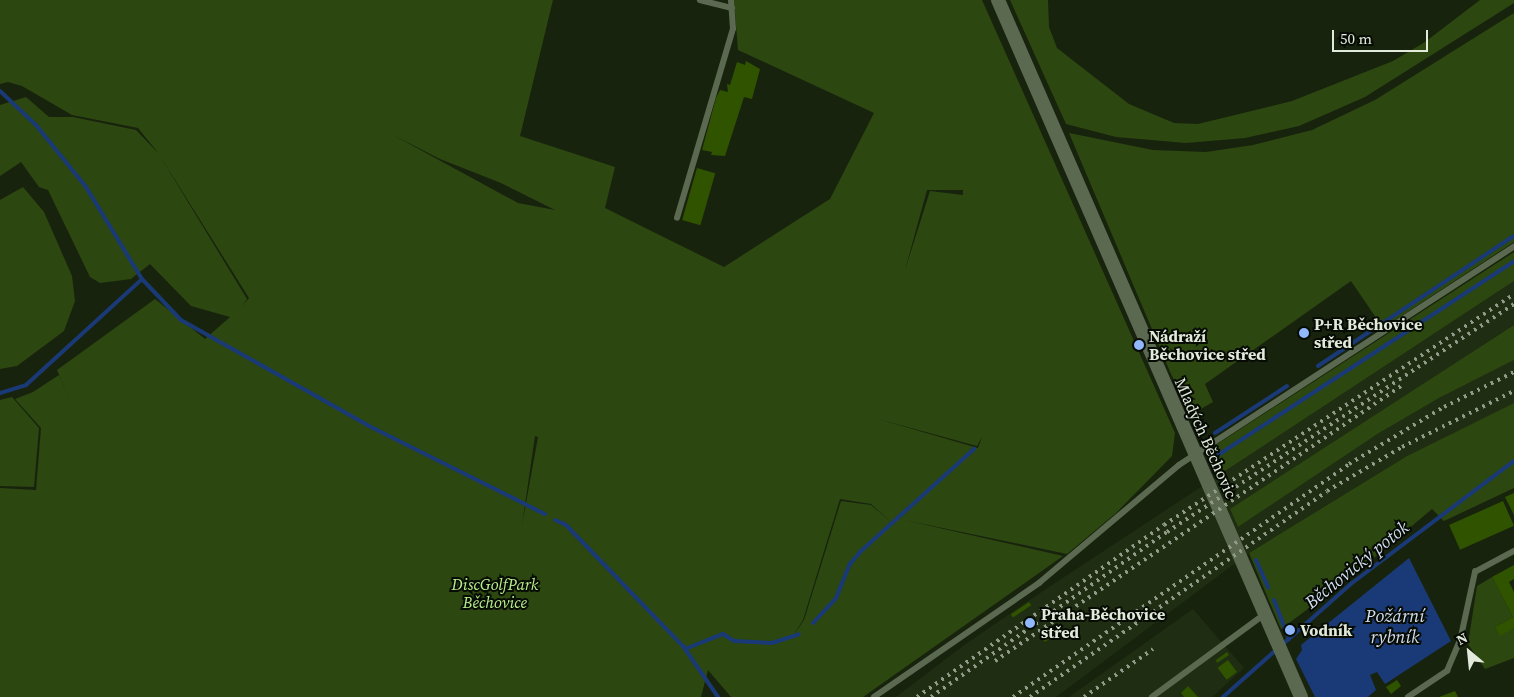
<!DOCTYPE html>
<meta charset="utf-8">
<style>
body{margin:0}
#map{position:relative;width:1514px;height:697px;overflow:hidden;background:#18230e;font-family:"Source Serif 4",serif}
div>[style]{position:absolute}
.built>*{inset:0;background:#1f2d12}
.green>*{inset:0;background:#2c470f}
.water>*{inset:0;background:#1a3a77}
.stream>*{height:4px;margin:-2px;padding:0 2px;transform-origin:2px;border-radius:2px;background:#1a3a77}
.building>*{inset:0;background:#305300;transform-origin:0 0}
.service>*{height:5.5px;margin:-2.75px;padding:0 2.75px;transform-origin:2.75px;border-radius:2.75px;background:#5c6951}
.tertiary>*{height:14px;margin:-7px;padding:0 7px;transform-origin:7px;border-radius:7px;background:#5c6951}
.rail>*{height:4px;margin-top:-2px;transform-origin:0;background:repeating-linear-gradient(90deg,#929b8a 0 2.5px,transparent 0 7.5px)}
.dots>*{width:14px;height:14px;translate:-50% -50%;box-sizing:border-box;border:2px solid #060b04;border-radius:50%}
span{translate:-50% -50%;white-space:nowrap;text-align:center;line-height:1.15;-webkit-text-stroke:4px #060b04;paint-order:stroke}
.poi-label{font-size:16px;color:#e2eadc;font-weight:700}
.left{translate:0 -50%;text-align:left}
.street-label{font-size:16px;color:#e2eadc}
.park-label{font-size:16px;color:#b9ef8a;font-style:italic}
.water-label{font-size:18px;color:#d2ddef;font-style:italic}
.north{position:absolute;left:1444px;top:627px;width:50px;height:50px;-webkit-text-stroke:4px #060b04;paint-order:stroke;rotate:332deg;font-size:14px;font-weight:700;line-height:20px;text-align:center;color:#e2eadc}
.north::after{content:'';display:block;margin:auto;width:18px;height:22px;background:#e2eadc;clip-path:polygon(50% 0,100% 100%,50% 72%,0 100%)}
.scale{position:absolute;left:1332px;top:30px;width:96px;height:22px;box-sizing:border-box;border:2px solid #e2eadc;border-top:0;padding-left:6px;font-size:15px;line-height:18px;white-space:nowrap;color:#e2eadc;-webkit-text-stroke:4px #060b04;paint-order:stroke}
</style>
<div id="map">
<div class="built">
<div style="clip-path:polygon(1514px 281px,1514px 325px,1230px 510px,1238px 527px,1379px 433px,1439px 398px,1514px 360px,1514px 403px,1407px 456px,1249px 553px,1056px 697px,896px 697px,964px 645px,1052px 585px)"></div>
<div style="clip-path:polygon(1193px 609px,1244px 668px,1212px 697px,1069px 697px)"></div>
</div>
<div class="green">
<div style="clip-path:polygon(evenodd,0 0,553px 0,520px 136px,615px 167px,605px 208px,724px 267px,830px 199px,874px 113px,738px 50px,734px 0,982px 0,1175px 433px,1172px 456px,1116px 513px,1067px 554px,904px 520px,1063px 556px,863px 697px,731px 697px,708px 670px,701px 697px,0 697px,0 488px,36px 490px,41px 428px,15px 399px,33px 392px,59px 375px,72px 404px,57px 370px,155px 299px,205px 339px,230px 317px,191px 306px,150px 264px,131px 279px,100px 283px,90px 277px,48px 190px,39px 187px,21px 162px,0 176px,0 105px,26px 97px,49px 117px,73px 117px,136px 130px,159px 154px,138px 128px,72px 115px,22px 86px,8px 82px,0 84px,0 0,393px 135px,440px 159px,501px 183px,555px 210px,518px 203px,393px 135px,0 0,160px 156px,249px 298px,242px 306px,247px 299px,160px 156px,0 0,927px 190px,963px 190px,963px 195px,930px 191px,905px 270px,927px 190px,0 0,878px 419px,977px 446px,982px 437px,978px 448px,878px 419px,0 0,535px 436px,538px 437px,522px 525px,535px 436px,0 0,840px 499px,871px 504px,891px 522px,871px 505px,841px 501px,804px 620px,793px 636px,803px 620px,840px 499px)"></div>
<div style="clip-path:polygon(1010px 0,1048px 0,1049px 27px,1057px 48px,1129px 104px,1174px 123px,1198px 124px,1292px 101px,1393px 61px,1425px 42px,1480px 0,1514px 0,1514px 3px,1365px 97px,1299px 126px,1245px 138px,1186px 143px,1116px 137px,1066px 124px)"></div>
<div style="clip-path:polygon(1514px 13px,1514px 242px,1383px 328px,1351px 281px,1205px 384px,1213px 402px,1192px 414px,1171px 374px,1069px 133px,1153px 150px,1206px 152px,1253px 145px,1312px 130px,1375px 100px)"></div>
<div style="clip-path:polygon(23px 187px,44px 212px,72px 276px,75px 301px,64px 331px,17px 366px,0 369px,0 200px)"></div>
<div style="clip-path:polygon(1514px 252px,1514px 281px,1219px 475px,1208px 450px)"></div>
<div style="clip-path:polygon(1514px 325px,1514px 360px,1439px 398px,1379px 433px,1238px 527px,1230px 509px)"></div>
<div style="clip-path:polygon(12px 397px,39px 428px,34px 487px,0 486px,0 400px)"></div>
<div style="clip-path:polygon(1514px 403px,1514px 488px,1444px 521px,1432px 509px,1356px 573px,1281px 629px,1249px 553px,1407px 456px)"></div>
<div style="clip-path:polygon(1514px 564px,1492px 577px,1513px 617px,1495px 627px,1500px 635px,1514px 628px,1514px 658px,1485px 669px,1468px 644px,1477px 586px)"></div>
</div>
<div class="water">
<div style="clip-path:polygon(1409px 558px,1451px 641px,1385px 684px,1377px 672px,1370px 675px,1376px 690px,1368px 697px,1315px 697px,1296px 659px,1302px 650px,1301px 645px)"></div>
</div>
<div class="stream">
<div style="left:0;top:91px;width:50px;rotate:43.4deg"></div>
<div style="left:36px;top:125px;width:80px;rotate:51.1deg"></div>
<div style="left:86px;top:187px;width:108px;rotate:58.7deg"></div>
<div style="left:142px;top:279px;width:57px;rotate:46.4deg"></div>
<div style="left:181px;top:320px;width:214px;rotate:29.4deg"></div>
<div style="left:367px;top:425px;width:199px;rotate:26.6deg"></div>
<div style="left:1318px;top:366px;width:235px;rotate:-33.6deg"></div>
<div style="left:0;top:393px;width:27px;rotate:-17deg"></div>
<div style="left:26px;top:385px;width:157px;rotate:-42.4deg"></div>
<div style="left:1215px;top:433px;width:86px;rotate:-33.1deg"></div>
<div style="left:1215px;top:457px;width:358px;rotate:-33.2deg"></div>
<div style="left:555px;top:520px;width:12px;rotate:24deg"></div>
<div style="left:566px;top:525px;width:168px;rotate:46deg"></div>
<div style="left:683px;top:646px;width:62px;rotate:55.5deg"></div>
<div style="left:1256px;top:560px;width:30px;rotate:66deg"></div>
<div style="left:1274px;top:600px;width:42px;rotate:69deg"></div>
<div style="left:813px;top:623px;width:34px;rotate:-47deg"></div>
<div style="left:836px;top:598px;width:37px;rotate:-68deg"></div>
<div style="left:850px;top:564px;width:16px;rotate:-50deg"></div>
<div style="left:860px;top:552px;width:154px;rotate:-42.1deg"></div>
<div style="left:1283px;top:644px;width:92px;rotate:-41.5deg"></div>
<div style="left:1352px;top:583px;width:203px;rotate:-37deg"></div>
<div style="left:685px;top:649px;width:41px;rotate:-21.5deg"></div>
<div style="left:723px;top:634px;width:13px;rotate:32deg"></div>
<div style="left:734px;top:641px;width:38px;rotate:3deg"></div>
<div style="left:772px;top:643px;width:28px;rotate:-18deg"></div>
<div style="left:1223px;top:697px;width:72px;rotate:-41.6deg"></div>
</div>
<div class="building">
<div style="clip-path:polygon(746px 61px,760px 69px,752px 99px,744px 97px,725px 156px,711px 155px,712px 152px,702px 150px,716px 98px,720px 90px,728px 92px,727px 84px,730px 85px,737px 62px,745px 65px)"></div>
<div style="left:697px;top:168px;width:19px;height:54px;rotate:16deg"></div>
<div style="clip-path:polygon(1514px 493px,1514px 515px,1505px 497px)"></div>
<div style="left:1503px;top:501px;width:27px;height:59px;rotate:66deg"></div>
<div style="clip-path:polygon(1514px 565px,1514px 579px,1509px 582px,1514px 592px,1514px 628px,1500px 636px,1495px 627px,1513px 617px,1492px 577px)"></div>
<div style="left:1029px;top:602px;width:4px;height:22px;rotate:56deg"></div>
<div style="clip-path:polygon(1060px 626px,1062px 630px,1045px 642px,1042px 638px)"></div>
<div style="clip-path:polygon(1227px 652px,1229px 655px,1217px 663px,1216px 660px)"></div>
<div style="left:1228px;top:660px;width:15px;height:13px;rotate:53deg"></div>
<div style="clip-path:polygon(1397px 680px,1401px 686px,1391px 694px,1386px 687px)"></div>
<div style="clip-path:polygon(1188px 686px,1198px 697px,1184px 697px,1181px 693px)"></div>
<div style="clip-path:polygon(1455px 691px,1458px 697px,1439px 697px)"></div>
</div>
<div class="service">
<div style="left:700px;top:0;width:33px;rotate:14deg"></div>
<div style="left:677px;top:218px;width:197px;rotate:-73.5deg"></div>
<div style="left:733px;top:29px;width:29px;rotate:-94deg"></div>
<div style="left:874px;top:697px;width:201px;rotate:-34.6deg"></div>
<div style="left:1039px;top:583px;width:183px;rotate:-40.1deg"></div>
<div style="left:1179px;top:465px;width:400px;rotate:-33.1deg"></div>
<div style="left:1152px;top:697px;width:140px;rotate:-36.3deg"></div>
<div style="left:1408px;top:697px;width:47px;rotate:-33.7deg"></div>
<div style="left:1447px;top:671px;width:33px;rotate:-67deg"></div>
<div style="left:1460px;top:641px;width:71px;rotate:-77.7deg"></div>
<div style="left:1475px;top:572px;width:44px;rotate:-28.3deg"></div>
</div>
<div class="tertiary">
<div style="left:998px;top:0;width:760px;rotate:66.5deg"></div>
</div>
<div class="rail">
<div style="left:995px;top:661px;width:492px;rotate:-34.1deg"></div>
<div style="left:917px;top:697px;width:301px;rotate:-34.9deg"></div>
<div style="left:1164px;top:525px;width:419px;rotate:-33.4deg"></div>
<div style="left:931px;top:697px;width:288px;rotate:-35deg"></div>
<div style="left:1167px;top:532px;width:415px;rotate:-33.3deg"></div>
<div style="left:1013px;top:697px;width:409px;rotate:-34.7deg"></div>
<div style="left:1349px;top:464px;width:111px;rotate:-31deg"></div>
<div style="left:1444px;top:407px;width:78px;rotate:-26.6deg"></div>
<div style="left:1030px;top:697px;width:361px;rotate:-34.7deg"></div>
<div style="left:1327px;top:491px;width:87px;rotate:-30.4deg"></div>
<div style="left:1402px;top:447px;width:125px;rotate:-26.6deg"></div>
<div style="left:1084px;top:697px;width:84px;rotate:-34.8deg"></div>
</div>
<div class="dots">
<div style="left:1304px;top:333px;background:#91b8fd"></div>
<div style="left:1139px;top:345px;background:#91b8fd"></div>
<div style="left:1030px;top:623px;background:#91b8fd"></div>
<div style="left:1290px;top:630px;background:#91b8fd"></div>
</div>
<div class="poi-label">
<span class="left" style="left:1314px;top:333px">P+R Běchovice<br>střed</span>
<span class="left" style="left:1149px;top:345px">Nádraží<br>Běchovice střed</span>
<span class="left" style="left:1041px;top:623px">Praha-Běchovice<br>střed</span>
<span class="left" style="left:1300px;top:630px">Vodník</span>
</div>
<div class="street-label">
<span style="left:1206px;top:438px;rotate:66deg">Mladých Běchovic</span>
</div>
<div class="park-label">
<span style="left:495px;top:593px">DiscGolfPark<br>Běchovice</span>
</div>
<div class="water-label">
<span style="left:1357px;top:565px;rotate:-39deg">Běchovický potok</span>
<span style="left:1395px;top:627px">Požární<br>rybník</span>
</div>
<div class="north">N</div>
<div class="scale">50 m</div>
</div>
